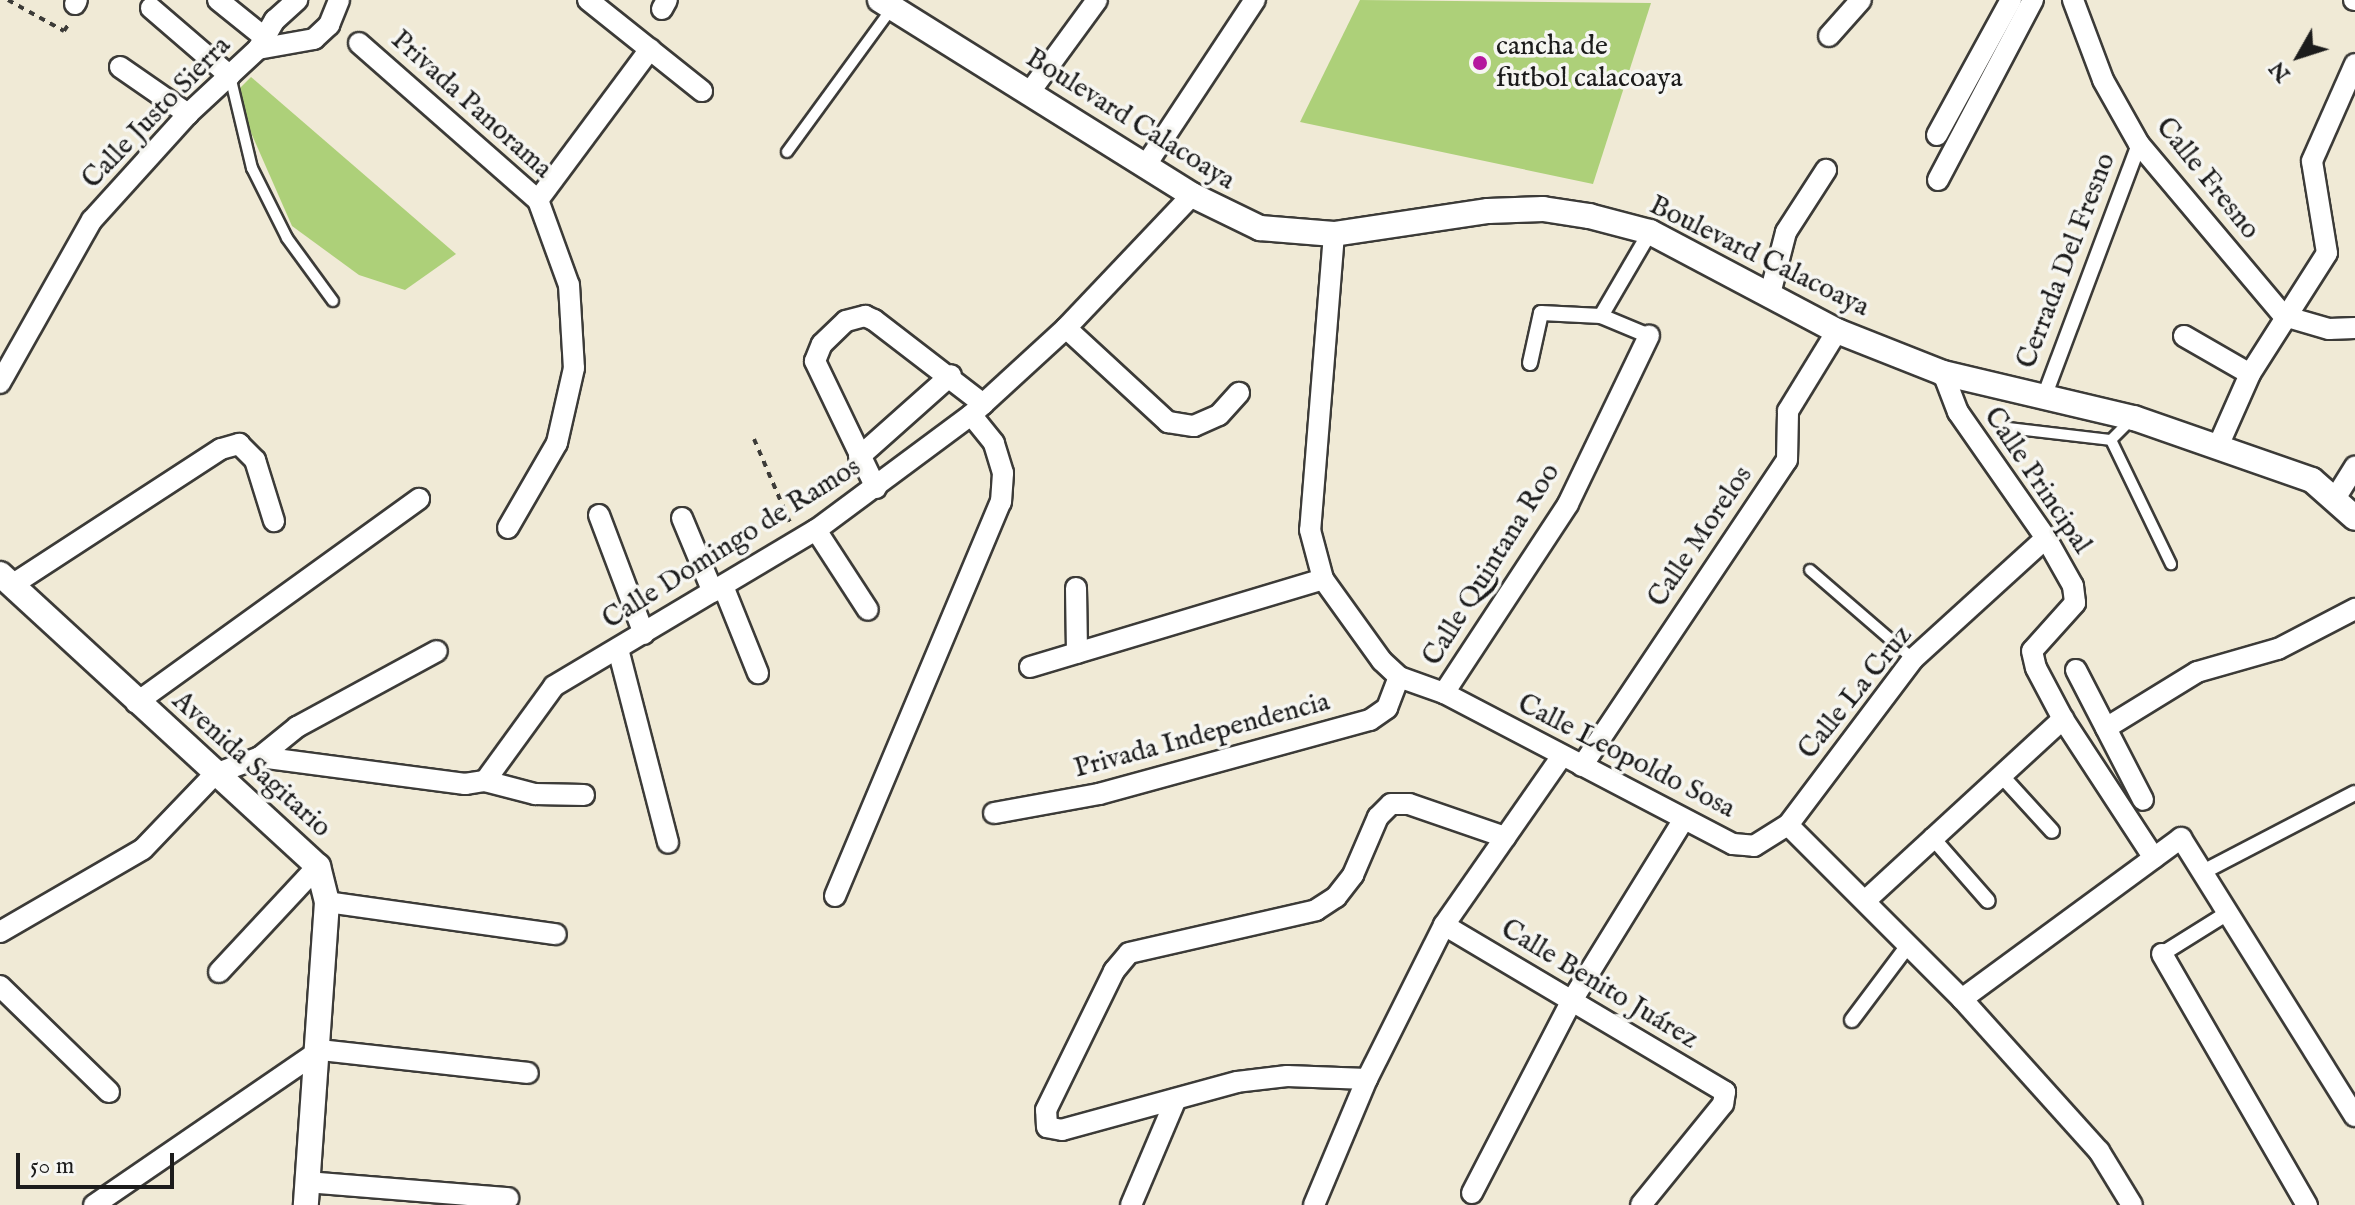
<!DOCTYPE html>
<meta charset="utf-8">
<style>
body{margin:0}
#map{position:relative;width:2355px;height:1205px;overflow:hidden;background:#f0ead6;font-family:"IM FELL English",serif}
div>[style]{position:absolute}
.green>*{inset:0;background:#add079}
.path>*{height:4px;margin-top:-2px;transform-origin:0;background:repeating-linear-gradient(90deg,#3c3b38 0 6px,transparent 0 12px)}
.roads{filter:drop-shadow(2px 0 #3c3b38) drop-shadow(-2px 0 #3c3b38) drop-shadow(0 2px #3c3b38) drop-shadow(0 -2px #3c3b38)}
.service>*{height:10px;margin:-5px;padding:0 5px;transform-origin:5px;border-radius:5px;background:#fff}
.pedestrian>*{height:14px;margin:-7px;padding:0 7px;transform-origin:7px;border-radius:7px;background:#fff}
.minor>*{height:20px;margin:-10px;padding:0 10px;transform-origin:10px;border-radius:10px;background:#fff}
.tertiary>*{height:24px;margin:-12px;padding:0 12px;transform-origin:12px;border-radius:12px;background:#fff}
.dots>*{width:22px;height:22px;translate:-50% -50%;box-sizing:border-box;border:4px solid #f6f6f2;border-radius:50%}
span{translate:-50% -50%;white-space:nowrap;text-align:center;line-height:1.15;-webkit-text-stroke:7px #f6f6f2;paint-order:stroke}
.poi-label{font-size:28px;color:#1c1c1c}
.left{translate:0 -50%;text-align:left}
.street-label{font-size:28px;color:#1c1c1c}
.north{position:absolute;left:2259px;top:16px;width:80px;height:80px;-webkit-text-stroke:6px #f6f6f2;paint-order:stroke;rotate:231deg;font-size:22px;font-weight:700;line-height:32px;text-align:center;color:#1c1c1c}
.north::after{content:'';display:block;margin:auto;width:28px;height:36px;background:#1c1c1c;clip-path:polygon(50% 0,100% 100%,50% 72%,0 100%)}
.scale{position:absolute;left:16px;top:1153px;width:158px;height:36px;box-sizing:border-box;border:4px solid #1c1c1c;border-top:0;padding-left:10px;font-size:24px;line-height:28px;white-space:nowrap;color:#1c1c1c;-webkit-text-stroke:6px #f6f6f2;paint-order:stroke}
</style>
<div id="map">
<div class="green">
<div style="clip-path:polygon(1360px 0,1651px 3px,1593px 184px,1300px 122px)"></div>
<div style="clip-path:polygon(251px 77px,456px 254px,405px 290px,359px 275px,292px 226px,234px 94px)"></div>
</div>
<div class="path">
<div style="left:8px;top:0;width:64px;rotate:29deg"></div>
<div style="left:64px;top:31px;width:11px;rotate:-56deg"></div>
<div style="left:754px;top:439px;width:94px;rotate:66.7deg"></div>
</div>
<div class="roads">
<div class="service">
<div style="left:230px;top:76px;width:95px;rotate:76.6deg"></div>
<div style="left:252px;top:168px;width:78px;rotate:63.4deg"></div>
<div style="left:287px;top:238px;width:78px;rotate:53.9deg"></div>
<div style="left:787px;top:152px;width:178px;rotate:-53.9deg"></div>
<div style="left:2009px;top:428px;width:103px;rotate:6.7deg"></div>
<div style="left:2111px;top:440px;width:138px;rotate:64.2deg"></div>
<div style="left:2111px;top:440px;width:30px;rotate:-45deg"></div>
<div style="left:1810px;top:570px;width:136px;rotate:40.8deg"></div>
</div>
<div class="pedestrian">
<div style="left:1601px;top:316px;width:97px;rotate:-59.7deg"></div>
<div style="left:1530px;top:363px;width:51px;rotate:-77.6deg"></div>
<div style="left:1541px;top:313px;width:60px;rotate:2.9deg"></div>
<div style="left:1601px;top:316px;width:52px;rotate:22.6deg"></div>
<div style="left:2044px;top:397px;width:270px;rotate:-69.4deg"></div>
<div style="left:2000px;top:774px;width:77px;rotate:47.6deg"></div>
<div style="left:1931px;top:836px;width:86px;rotate:48.8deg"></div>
<div style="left:2203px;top:872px;width:171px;rotate:-27.5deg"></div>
<div style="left:2162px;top:954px;width:75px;rotate:-32deg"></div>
<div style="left:1852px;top:1020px;width:95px;rotate:-53.1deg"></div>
</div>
<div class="minor">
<div style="left:218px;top:0;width:59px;rotate:38.8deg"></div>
<div style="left:588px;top:0;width:146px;rotate:38.6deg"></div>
<div style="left:2073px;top:0;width:85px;rotate:69.4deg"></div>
<div style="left:2103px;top:80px;width:73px;rotate:60.6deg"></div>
<div style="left:2139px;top:144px;width:225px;rotate:49.9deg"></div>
<div style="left:2284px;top:316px;width:47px;rotate:16.1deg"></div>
<div style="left:2329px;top:329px;width:26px;rotate:-2deg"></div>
<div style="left:2354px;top:0;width:1px"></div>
<div style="left:75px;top:4px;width:4px;rotate:-63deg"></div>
<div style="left:151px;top:8px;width:104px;rotate:40.7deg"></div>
<div style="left:662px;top:9px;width:10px;rotate:-61deg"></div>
<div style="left:1829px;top:36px;width:48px;rotate:-48.4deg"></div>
<div style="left:359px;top:43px;width:238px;rotate:41.3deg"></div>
<div style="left:538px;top:200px;width:90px;rotate:70deg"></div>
<div style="left:569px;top:285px;width:83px;rotate:86.6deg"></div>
<div style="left:574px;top:368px;width:77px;rotate:102.8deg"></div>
<div style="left:557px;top:443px;width:98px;rotate:120deg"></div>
<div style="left:258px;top:49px;width:57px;rotate:-10.1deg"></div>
<div style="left:314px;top:39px;width:21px;rotate:-43deg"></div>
<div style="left:329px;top:25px;width:27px;rotate:-68deg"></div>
<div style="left:120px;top:67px;width:83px;rotate:34.7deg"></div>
<div style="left:1029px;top:93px;width:115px;rotate:-53.8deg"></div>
<div style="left:1937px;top:135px;width:154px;rotate:-61.3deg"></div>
<div style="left:1146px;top:165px;width:198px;rotate:-56.6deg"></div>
<div style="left:1938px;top:180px;width:204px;rotate:-62.2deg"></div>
<div style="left:538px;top:200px;width:188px;rotate:-53.4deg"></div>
<div style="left:1334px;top:234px;width:297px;rotate:94.6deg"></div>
<div style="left:1310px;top:530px;width:51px;rotate:75.1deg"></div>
<div style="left:1323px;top:579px;width:101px;rotate:54.3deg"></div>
<div style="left:1382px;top:661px;width:23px;rotate:43deg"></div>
<div style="left:1399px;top:677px;width:48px;rotate:19.6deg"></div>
<div style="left:1444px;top:693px;width:326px;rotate:27.6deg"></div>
<div style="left:1733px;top:844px;width:21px;rotate:5deg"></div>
<div style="left:1754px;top:846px;width:40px;rotate:-32deg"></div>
<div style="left:1788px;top:825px;width:208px;rotate:-53deg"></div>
<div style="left:1913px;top:659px;width:180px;rotate:-42.3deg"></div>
<div style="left:1770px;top:294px;width:64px;rotate:-75.5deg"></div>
<div style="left:1786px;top:232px;width:74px;rotate:-57.2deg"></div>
<div style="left:1066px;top:328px;width:139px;rotate:42.7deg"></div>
<div style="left:1168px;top:422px;width:26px;rotate:9deg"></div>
<div style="left:1194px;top:426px;width:27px;rotate:-24deg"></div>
<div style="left:1219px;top:415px;width:30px;rotate:-48deg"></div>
<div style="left:2184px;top:336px;width:76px;rotate:29.9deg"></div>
<div style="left:1943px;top:373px;width:42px;rotate:69deg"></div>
<div style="left:1958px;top:412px;width:154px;rotate:55.1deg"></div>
<div style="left:2046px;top:538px;width:55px;rotate:60.6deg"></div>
<div style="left:2073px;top:586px;width:17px;rotate:83deg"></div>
<div style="left:2075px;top:603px;width:64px;rotate:131.9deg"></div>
<div style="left:2032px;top:651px;width:17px;rotate:77deg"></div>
<div style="left:2036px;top:668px;width:58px;rotate:62.1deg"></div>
<div style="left:2063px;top:719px;width:166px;rotate:56.8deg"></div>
<div style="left:0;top:383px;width:187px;rotate:-60.6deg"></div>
<div style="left:92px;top:220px;width:143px;rotate:-47.8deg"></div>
<div style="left:188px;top:114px;width:96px;rotate:-42.9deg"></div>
<div style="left:258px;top:49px;width:34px;rotate:-60deg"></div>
<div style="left:275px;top:20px;width:30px;rotate:-42deg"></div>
<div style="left:2219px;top:444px;width:77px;rotate:-66.1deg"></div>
<div style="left:2250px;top:374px;width:143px;rotate:-57.5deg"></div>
<div style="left:2327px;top:253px;width:93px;rotate:-99.3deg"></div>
<div style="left:2312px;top:161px;width:106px;rotate:-66.1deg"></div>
<div style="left:859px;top:457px;width:123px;rotate:-41.7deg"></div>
<div style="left:876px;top:488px;width:141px;rotate:-115.7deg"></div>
<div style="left:815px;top:361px;width:18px;rotate:-68deg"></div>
<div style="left:822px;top:344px;width:33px;rotate:-44deg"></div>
<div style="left:846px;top:321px;width:20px;rotate:-15deg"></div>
<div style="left:865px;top:316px;width:10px;rotate:24deg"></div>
<div style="left:874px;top:320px;width:138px;rotate:37.6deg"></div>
<div style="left:2336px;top:497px;width:36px;rotate:-58deg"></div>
<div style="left:599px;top:515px;width:127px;rotate:69.3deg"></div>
<div style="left:682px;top:518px;width:80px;rotate:67.3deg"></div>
<div style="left:816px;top:530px;width:95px;rotate:57deg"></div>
<div style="left:12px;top:585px;width:249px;rotate:-33.1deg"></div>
<div style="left:221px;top:449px;width:19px;rotate:-16deg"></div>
<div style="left:239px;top:444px;width:23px;rotate:45deg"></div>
<div style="left:255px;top:460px;width:64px;rotate:72.7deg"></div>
<div style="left:723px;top:586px;width:94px;rotate:68.1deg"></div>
<div style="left:1076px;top:588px;width:65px;rotate:89.1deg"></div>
<div style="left:618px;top:649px;width:200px;rotate:75.5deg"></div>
<div style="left:1030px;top:667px;width:306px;rotate:-16.7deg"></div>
<div style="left:2076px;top:670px;width:146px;rotate:62.7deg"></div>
<div style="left:1444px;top:693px;width:226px;rotate:-56.7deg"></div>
<div style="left:1568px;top:504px;width:187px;rotate:-64.3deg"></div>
<div style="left:136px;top:703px;width:349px;rotate:-35.8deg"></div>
<div style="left:2106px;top:728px;width:107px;rotate:-31.6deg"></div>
<div style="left:2197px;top:672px;width:84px;rotate:-15.9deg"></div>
<div style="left:2278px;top:649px;width:87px;rotate:-27.5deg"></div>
<div style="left:260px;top:757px;width:207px;rotate:7.5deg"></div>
<div style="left:465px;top:784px;width:20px;rotate:-9deg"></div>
<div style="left:485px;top:781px;width:52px;rotate:14.6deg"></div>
<div style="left:535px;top:794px;width:49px;rotate:1.2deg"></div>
<div style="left:1582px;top:766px;width:368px;rotate:-56.2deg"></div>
<div style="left:1787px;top:460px;width:49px;rotate:-88.8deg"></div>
<div style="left:1788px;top:411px;width:94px;rotate:-58.5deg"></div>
<div style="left:485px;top:781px;width:117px;rotate:-54deg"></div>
<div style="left:554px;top:686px;width:305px;rotate:-30.8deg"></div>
<div style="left:816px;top:530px;width:193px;rotate:-36.6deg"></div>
<div style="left:971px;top:415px;width:129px;rotate:-42.5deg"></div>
<div style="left:1066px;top:328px;width:183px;rotate:-46.5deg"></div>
<div style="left:994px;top:813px;width:107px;rotate:-10.3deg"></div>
<div style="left:1099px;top:794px;width:281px;rotate:-15.3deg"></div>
<div style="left:1370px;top:720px;width:21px;rotate:-35deg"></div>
<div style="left:1387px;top:708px;width:33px;rotate:-69deg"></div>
<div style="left:1788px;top:825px;width:246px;rotate:45deg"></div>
<div style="left:1962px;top:999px;width:205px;rotate:48deg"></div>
<div style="left:2099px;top:1151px;width:63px;rotate:58.6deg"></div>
<div style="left:835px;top:896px;width:428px;rotate:-67.2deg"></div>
<div style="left:1001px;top:502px;width:29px;rotate:-86deg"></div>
<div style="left:1003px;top:473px;width:31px;rotate:-107deg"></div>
<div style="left:994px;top:443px;width:36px;rotate:-129deg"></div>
<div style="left:1866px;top:900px;width:268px;rotate:-42.6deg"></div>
<div style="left:327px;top:902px;width:231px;rotate:8deg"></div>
<div style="left:1444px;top:925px;width:327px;rotate:30.7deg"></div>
<div style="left:1725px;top:1092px;width:12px;rotate:99deg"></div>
<div style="left:1723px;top:1104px;width:130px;rotate:129.1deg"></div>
<div style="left:0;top:932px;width:165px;rotate:-30.1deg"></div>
<div style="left:143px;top:849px;width:104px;rotate:-46.2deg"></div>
<div style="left:215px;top:774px;width:48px;rotate:-20.7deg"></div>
<div style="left:260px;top:757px;width:48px;rotate:-39deg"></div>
<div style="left:297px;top:727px;width:159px;rotate:-28.5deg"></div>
<div style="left:2162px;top:954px;width:290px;rotate:60deg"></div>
<div style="left:219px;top:972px;width:145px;rotate:-47deg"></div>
<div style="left:0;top:986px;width:152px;rotate:44.2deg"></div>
<div style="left:1962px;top:999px;width:272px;rotate:-36.3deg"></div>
<div style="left:2181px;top:838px;width:328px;rotate:58deg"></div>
<div style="left:1367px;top:1079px;width:80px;rotate:-177.9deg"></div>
<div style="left:1287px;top:1076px;width:50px;rotate:173.2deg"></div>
<div style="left:1237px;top:1082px;width:181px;rotate:164.7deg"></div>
<div style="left:1062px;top:1130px;width:15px;rotate:-169deg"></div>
<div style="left:1047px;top:1127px;width:17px;rotate:-93deg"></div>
<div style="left:1046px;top:1110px;width:155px;rotate:-63.9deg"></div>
<div style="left:1114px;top:971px;width:23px;rotate:-50deg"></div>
<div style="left:1129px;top:953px;width:192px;rotate:-12.9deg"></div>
<div style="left:1316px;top:910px;width:24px;rotate:-33deg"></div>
<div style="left:1336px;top:897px;width:28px;rotate:-52deg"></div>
<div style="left:1353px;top:875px;width:63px;rotate:-66.7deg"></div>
<div style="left:1378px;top:817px;width:18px;rotate:-45deg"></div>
<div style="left:1391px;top:804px;width:18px"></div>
<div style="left:1409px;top:804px;width:102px;rotate:19deg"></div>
<div style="left:307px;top:1182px;width:202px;rotate:4.6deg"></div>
<div style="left:1472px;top:1193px;width:215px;rotate:-62.6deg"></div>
<div style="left:1571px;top:1002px;width:213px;rotate:-58.3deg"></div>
<div style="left:94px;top:1205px;width:274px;rotate:-34.4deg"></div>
<div style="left:320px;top:1050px;width:209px;rotate:6.3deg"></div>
<div style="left:1131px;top:1205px;width:115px;rotate:-67deg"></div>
<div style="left:1314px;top:1205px;width:137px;rotate:-67.2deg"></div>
<div style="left:1367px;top:1079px;width:172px;rotate:-63.4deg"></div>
<div style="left:1444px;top:925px;width:206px;rotate:-55.1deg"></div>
</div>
<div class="tertiary">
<div style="left:880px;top:0;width:368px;rotate:32deg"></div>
<div style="left:1192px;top:195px;width:76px;rotate:25.9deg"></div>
<div style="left:1260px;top:228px;width:74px;rotate:4.6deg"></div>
<div style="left:1334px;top:234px;width:156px;rotate:-8.5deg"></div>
<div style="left:1488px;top:211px;width:55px;rotate:-2.1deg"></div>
<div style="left:1543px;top:209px;width:47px;rotate:8.7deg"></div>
<div style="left:1589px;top:216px;width:63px;rotate:14.7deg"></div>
<div style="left:1650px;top:232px;width:212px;rotate:27.9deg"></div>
<div style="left:1837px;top:331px;width:114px;rotate:21.6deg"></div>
<div style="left:1943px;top:373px;width:196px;rotate:13.3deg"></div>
<div style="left:2134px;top:418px;width:188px;rotate:19.2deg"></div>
<div style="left:2312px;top:480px;width:57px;rotate:41.5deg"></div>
<div style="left:0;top:574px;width:432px;rotate:42.6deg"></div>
<div style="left:318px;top:866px;width:37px;rotate:76deg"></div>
<div style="left:327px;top:902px;width:304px;rotate:94deg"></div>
</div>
</div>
<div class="dots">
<div style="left:1480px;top:63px;background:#b5179e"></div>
</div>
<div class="poi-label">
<span class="left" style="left:1496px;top:63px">cancha de<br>futbol calacoaya</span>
</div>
<div class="street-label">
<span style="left:471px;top:105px;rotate:42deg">Privada Panorama</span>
<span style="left:157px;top:113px;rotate:-46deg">Calle Justo Sierra</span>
<span style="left:1130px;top:120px;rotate:32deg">Boulevard Calacoaya</span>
<span style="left:2207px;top:179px;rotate:51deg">Calle Fresno</span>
<span style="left:1759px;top:257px;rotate:26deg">Boulevard Calacoaya</span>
<span style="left:2067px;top:261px;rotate:-69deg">Cerrada Del Fresno</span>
<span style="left:2037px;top:481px;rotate:56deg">Calle Principal</span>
<span style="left:1701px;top:537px;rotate:-56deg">Calle Morelos</span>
<span style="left:732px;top:544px;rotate:-32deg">Calle Domingo de Ramos</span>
<span style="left:1492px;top:565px;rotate:-58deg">Calle Quintana Roo</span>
<span style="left:1856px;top:693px;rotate:-51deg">Calle La Cruz</span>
<span style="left:1202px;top:736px;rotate:-15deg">Privada Independencia</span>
<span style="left:1626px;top:757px;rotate:27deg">Calle Leopoldo Sosa</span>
<span style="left:251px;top:765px;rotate:42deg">Avenida Sagitario</span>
<span style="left:1599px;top:985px;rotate:31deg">Calle Benito Juárez</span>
</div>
<div class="north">N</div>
<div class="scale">50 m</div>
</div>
